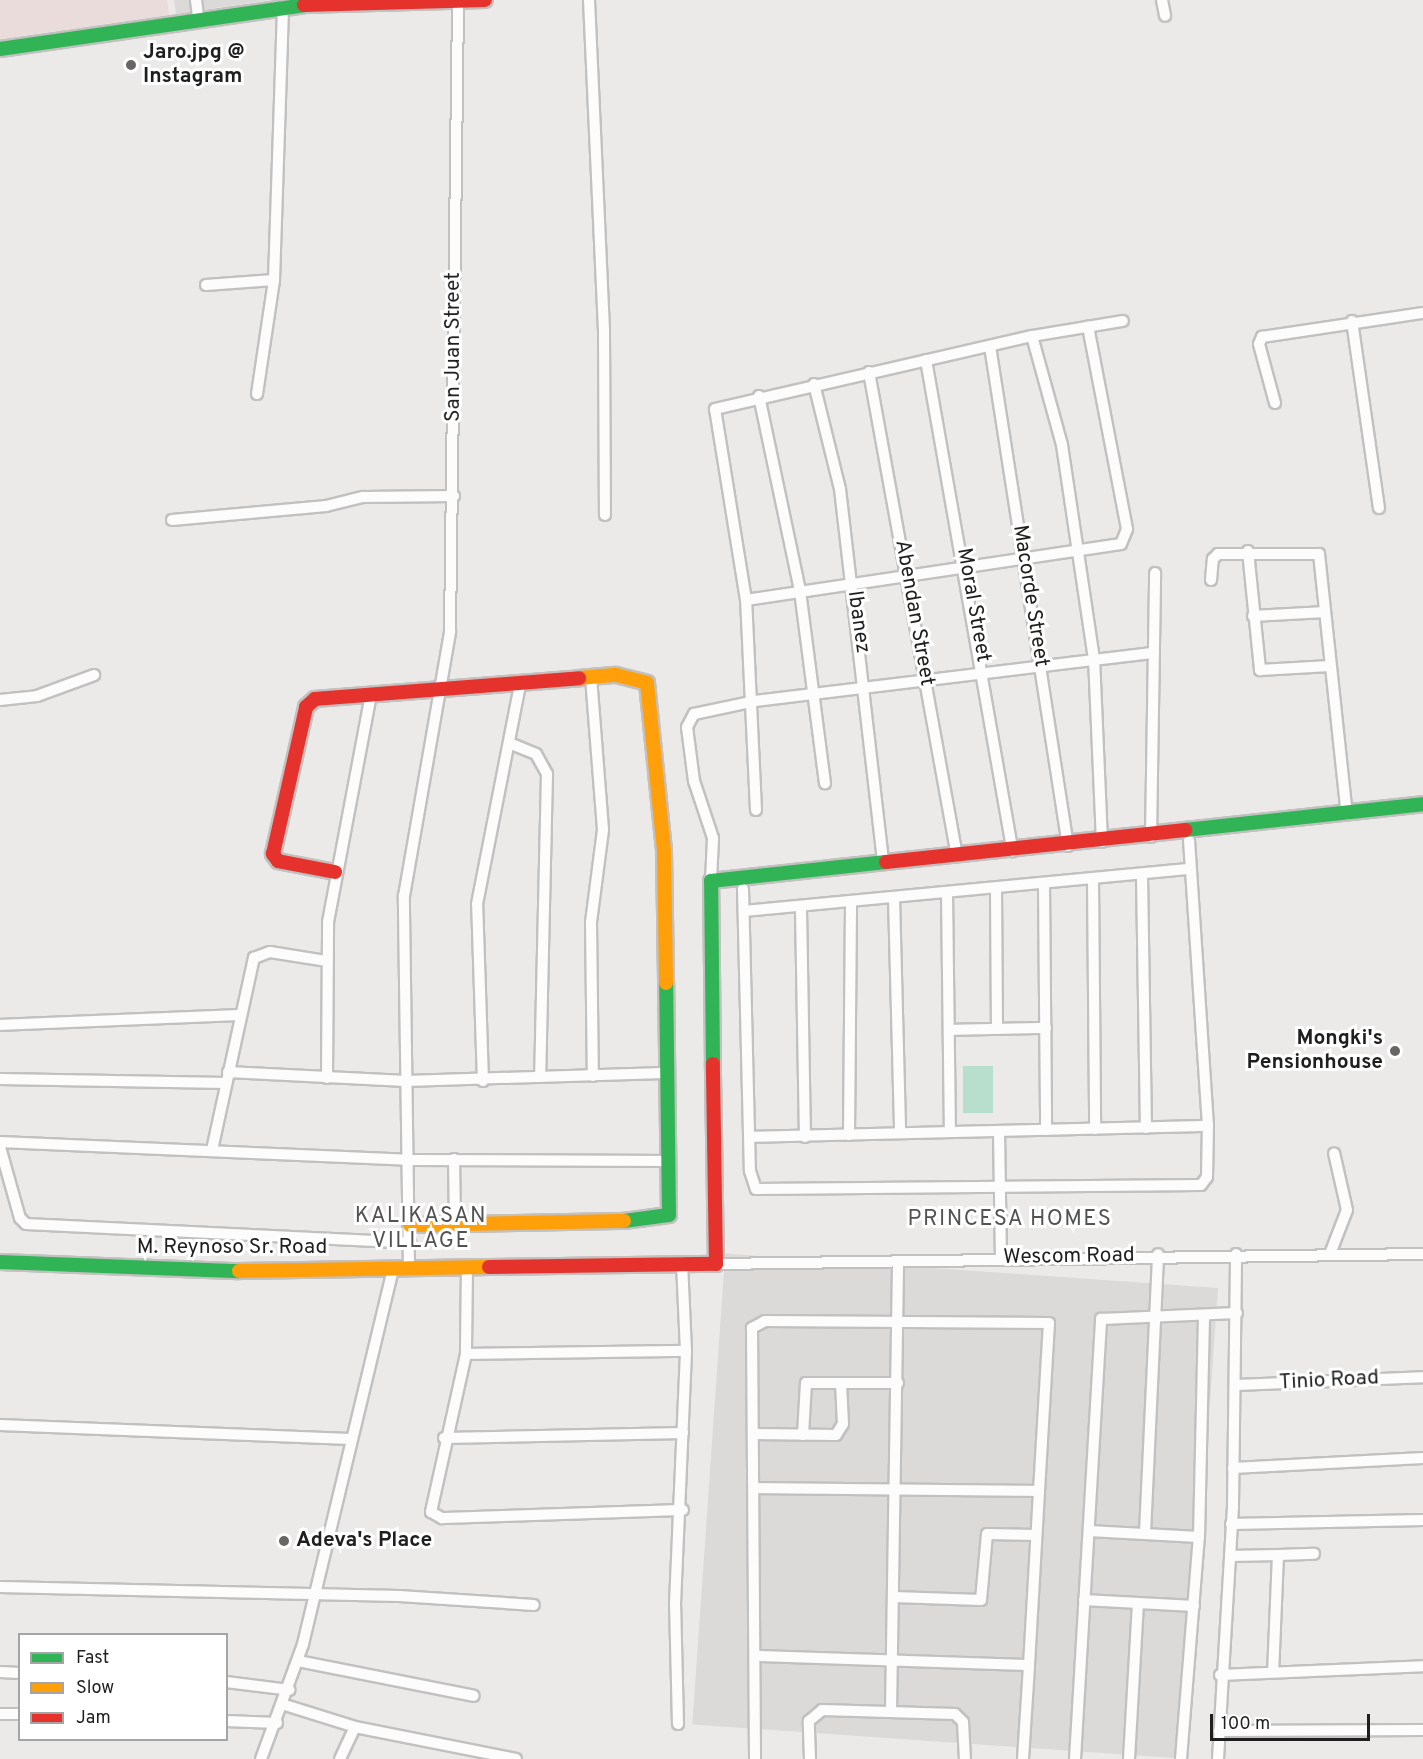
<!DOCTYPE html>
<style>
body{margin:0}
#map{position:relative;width:1423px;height:1759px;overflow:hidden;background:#eceae8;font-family:Overpass,sans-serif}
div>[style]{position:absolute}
.residential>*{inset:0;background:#dcdad9;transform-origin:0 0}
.commercial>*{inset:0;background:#e9dcdb}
.pitch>*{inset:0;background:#b8dece;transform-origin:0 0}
.roads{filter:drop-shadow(2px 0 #c2c1c0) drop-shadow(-2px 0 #c2c1c0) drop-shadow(0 2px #c2c1c0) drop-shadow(0 -2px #c2c1c0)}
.street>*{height:10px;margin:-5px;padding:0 5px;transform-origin:5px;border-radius:5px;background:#fcfcfc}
.fast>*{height:14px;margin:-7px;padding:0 7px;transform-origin:7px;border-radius:7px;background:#30b455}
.slow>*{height:14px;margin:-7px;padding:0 7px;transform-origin:7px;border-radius:7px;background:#ff9f0a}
.jam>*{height:14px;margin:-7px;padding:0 7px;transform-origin:7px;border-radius:7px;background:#e5322d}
.dots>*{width:16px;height:16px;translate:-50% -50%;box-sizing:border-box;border:3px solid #fff;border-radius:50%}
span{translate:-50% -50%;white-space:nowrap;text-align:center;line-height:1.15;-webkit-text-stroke:6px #fff;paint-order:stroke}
.poi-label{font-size:21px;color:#1f1f1f;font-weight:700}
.left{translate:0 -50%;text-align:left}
.right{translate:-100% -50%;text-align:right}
.street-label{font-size:21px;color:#1f1f1f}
.neighbourhood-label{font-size:22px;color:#525252;letter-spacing:1.5px}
.legend{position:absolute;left:18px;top:1633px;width:210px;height:108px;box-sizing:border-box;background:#fff;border:2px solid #a5a5a5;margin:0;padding:8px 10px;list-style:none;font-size:18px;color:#1f1f1f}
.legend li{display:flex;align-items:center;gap:12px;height:30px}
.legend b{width:30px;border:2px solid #a5a5a5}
.scale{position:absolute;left:1210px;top:1714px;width:160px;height:27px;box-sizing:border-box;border:3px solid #1f1f1f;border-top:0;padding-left:8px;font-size:18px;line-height:21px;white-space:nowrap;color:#1f1f1f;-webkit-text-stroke:4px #fff;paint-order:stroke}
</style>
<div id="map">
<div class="residential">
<div style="clip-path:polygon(174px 0,269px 0,176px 14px)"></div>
<div style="left:1218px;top:1288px;width:472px;height:494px;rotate:94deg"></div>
</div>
<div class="commercial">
<div style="clip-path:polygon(0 0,167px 0,169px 15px,0 39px)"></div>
</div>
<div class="pitch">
<div style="left:963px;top:1066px;width:30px;height:47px"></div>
</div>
<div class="roads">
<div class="street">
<div style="left:196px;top:0;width:17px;rotate:83deg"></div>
<div style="left:589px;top:0;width:332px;rotate:87.4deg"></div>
<div style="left:604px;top:332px;width:183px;rotate:89.7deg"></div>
<div style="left:1162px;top:0;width:16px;rotate:79deg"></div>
<div style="left:206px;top:285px;width:68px;rotate:-4.2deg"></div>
<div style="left:1352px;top:321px;width:189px;rotate:81.8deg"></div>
<div style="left:1032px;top:336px;width:113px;rotate:74.6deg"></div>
<div style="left:1062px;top:445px;width:215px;rotate:81.5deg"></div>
<div style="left:1094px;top:658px;width:184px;rotate:87.5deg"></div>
<div style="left:990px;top:346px;width:506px;rotate:81.13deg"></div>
<div style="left:926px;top:360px;width:499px;rotate:80deg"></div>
<div style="left:869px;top:372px;width:491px;rotate:79.7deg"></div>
<div style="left:814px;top:384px;width:108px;rotate:76.1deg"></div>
<div style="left:840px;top:489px;width:376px;rotate:83.4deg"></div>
<div style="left:257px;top:394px;width:115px;rotate:-81.5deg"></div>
<div style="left:274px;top:280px;width:274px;rotate:-88.1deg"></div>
<div style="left:759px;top:396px;width:199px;rotate:78.1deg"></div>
<div style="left:800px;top:591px;width:194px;rotate:82.6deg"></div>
<div style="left:1275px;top:403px;width:61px;rotate:-105.2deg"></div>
<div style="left:1259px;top:344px;width:8px;rotate:-67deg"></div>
<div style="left:1262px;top:337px;width:163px;rotate:-8.5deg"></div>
<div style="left:172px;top:520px;width:155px;rotate:-5.2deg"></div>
<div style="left:326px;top:506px;width:38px;rotate:-14deg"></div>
<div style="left:363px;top:497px;width:91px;rotate:-0.6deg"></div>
<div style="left:1248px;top:551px;width:120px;rotate:84.2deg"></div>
<div style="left:1260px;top:670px;width:70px;rotate:-3.3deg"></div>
<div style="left:1211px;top:580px;width:21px;rotate:-85deg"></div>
<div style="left:1213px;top:559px;width:7px;rotate:-45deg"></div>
<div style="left:1218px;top:554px;width:101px"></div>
<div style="left:1319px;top:554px;width:262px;rotate:83.9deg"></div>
<div style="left:746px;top:600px;width:379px;rotate:-8.5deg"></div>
<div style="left:1121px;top:544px;width:16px;rotate:-68deg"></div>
<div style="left:1127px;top:529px;width:206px;rotate:-100.9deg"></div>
<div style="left:1253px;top:616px;width:72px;rotate:-3.2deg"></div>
<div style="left:591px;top:677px;width:153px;rotate:85.5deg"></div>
<div style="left:603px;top:830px;width:93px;rotate:97.4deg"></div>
<div style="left:591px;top:922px;width:154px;rotate:89.3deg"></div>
<div style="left:0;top:700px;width:37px;rotate:-6deg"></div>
<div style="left:37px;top:696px;width:61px;rotate:-20.2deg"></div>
<div style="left:509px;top:743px;width:29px;rotate:22deg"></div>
<div style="left:536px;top:754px;width:23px;rotate:61deg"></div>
<div style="left:547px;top:774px;width:303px;rotate:91.3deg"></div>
<div style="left:756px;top:810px;width:210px;rotate:-92.7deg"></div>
<div style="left:746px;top:600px;width:193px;rotate:-99.2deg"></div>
<div style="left:715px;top:409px;width:325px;rotate:-13deg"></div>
<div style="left:1032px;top:336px;width:92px;rotate:-9.4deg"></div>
<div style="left:1151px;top:837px;width:264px;rotate:-89.1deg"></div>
<div style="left:1142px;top:875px;width:253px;rotate:89.1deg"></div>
<div style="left:1093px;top:880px;width:249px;rotate:89.5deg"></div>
<div style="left:711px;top:881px;width:43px;rotate:-87.3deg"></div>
<div style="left:713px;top:838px;width:60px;rotate:-108.4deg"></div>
<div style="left:694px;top:781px;width:54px;rotate:-97.4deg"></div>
<div style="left:687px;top:727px;width:15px;rotate:-62deg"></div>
<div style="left:694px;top:714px;width:62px;rotate:-12deg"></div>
<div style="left:755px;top:701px;width:402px;rotate:-6.9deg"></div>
<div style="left:1044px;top:884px;width:246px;rotate:89.5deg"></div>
<div style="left:996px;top:888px;width:141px;rotate:89.6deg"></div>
<div style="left:743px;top:889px;width:282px;rotate:88.6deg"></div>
<div style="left:750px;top:1171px;width:19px;rotate:72deg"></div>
<div style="left:756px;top:1189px;width:445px;rotate:-0.5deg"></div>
<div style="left:1201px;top:1185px;width:10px;rotate:-53deg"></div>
<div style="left:1207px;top:1177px;width:51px;rotate:-88.9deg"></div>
<div style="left:1208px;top:1126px;width:286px;rotate:-93.8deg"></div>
<div style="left:947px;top:892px;width:239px;rotate:89.3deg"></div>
<div style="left:894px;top:898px;width:234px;rotate:88.5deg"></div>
<div style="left:801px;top:909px;width:228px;rotate:89deg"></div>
<div style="left:744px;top:911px;width:448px;rotate:-5.4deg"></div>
<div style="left:0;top:1025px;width:240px;rotate:-2.4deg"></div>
<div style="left:949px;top:1030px;width:97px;rotate:-1.2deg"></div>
<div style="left:228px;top:1072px;width:178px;rotate:2.9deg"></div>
<div style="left:406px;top:1081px;width:258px;rotate:-1.8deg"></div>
<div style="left:327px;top:1078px;width:156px;rotate:-89.6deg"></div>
<div style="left:328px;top:922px;width:232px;rotate:-79.3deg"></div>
<div style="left:0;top:1079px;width:226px;rotate:1deg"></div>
<div style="left:483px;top:1081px;width:177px;rotate:-91.9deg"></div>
<div style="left:477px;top:904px;width:224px;rotate:-78.9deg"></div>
<div style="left:999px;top:1132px;width:126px;rotate:89.1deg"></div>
<div style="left:849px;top:1135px;width:232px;rotate:-89.5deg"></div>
<div style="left:751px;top:1137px;width:457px;rotate:-1.4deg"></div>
<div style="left:0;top:1142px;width:408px;rotate:2.5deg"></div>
<div style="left:408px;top:1160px;width:261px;rotate:0.2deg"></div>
<div style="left:0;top:1147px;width:74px;rotate:74.3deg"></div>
<div style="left:20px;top:1218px;width:8px;rotate:45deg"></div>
<div style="left:26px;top:1224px;width:385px;rotate:2.8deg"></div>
<div style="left:212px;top:1150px;width:197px;rotate:-77.7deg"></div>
<div style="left:254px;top:958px;width:17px;rotate:-21deg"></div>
<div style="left:270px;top:952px;width:58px;rotate:9deg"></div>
<div style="left:454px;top:1159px;width:66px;rotate:89.1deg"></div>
<div style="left:1330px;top:1254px;width:47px;rotate:-68.9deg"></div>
<div style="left:1347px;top:1210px;width:58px;rotate:-102.8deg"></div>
<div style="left:716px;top:1264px;width:707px;rotate:-0.81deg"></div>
<div style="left:467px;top:1267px;width:87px;rotate:90.7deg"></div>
<div style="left:466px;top:1354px;width:162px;rotate:102.5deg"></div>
<div style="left:431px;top:1512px;width:13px;rotate:29deg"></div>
<div style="left:442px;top:1518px;width:241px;rotate:-1.9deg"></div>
<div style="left:409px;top:1268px;width:372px;rotate:-90.8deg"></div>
<div style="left:404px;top:896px;width:268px;rotate:-80.1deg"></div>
<div style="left:450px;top:632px;width:630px;rotate:-89.27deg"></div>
<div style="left:466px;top:1354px;width:220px;rotate:-0.8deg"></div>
<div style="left:1236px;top:1385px;width:187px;rotate:-2.4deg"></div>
<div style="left:0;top:1425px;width:350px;rotate:2.3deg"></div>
<div style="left:753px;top:1434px;width:83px;rotate:0.7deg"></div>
<div style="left:836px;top:1435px;width:13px;rotate:-58deg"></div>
<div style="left:843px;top:1424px;width:41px;rotate:-92.8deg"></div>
<div style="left:841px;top:1383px;width:57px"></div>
<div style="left:803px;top:1435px;width:52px;rotate:-86.7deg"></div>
<div style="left:806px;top:1383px;width:35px"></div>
<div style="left:444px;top:1438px;width:239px;rotate:-1.2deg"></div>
<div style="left:1233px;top:1468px;width:190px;rotate:-3deg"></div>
<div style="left:754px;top:1488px;width:285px;rotate:0.6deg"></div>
<div style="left:1039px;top:1491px;width:168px;rotate:-86.6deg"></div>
<div style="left:1049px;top:1323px;width:284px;rotate:-179.6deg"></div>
<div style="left:765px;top:1321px;width:15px;rotate:152deg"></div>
<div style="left:752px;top:1328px;width:431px;rotate:89.6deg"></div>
<div style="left:1231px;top:1524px;width:192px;rotate:-1.2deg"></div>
<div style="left:1089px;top:1531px;width:110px;rotate:3.1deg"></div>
<div style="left:1145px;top:1533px;width:279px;rotate:-87.3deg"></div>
<div style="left:1278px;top:1555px;width:36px;rotate:-2deg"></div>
<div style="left:1230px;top:1556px;width:48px;rotate:-1.2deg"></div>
<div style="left:1278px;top:1555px;width:117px;rotate:92.4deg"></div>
<div style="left:0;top:1587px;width:399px;rotate:1.3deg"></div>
<div style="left:399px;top:1596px;width:135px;rotate:3.8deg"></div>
<div style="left:894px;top:1597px;width:87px;rotate:2deg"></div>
<div style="left:981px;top:1600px;width:66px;rotate:-84.8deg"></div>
<div style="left:987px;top:1534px;width:49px;rotate:1.2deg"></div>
<div style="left:1084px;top:1600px;width:110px;rotate:3.1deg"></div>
<div style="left:757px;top:1656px;width:272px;rotate:1.9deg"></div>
<div style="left:1029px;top:1665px;width:174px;rotate:-86.7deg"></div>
<div style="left:298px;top:1661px;width:179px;rotate:11.2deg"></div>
<div style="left:0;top:1672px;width:20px;rotate:3deg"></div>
<div style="left:1220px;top:1675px;width:203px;rotate:-2.5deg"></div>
<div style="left:226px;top:1682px;width:64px;rotate:7.1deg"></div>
<div style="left:285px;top:1705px;width:73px;rotate:17.4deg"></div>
<div style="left:355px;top:1727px;width:164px;rotate:11.2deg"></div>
<div style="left:891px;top:1712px;width:451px;rotate:-89.1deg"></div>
<div style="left:0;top:1714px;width:20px"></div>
<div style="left:226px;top:1721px;width:51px;rotate:2.2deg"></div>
<div style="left:678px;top:1724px;width:120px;rotate:-91.4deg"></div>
<div style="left:675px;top:1604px;width:253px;rotate:-87.5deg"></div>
<div style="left:686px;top:1351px;width:89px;rotate:-92.6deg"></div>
<div style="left:1219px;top:1731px;width:204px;rotate:-0.3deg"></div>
<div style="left:261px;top:1759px;width:122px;rotate:-69.9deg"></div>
<div style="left:303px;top:1644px;width:387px;rotate:-76.5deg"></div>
<div style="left:340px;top:1759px;width:35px;rotate:-65deg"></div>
<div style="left:810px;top:1759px;width:38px;rotate:-92deg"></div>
<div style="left:809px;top:1721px;width:17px;rotate:-40deg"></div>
<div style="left:822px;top:1710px;width:133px;rotate:1.7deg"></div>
<div style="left:955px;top:1714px;width:11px;rotate:45deg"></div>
<div style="left:963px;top:1722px;width:37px;rotate:87deg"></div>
<div style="left:1023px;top:1759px;width:94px;rotate:-86.3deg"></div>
<div style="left:1075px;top:1759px;width:441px;rotate:-86.6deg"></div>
<div style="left:1101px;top:1319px;width:136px;rotate:-2.5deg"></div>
<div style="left:1129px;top:1759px;width:155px;rotate:-86.7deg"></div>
<div style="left:1181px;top:1759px;width:223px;rotate:-85.4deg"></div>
<div style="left:1199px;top:1537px;width:222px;rotate:-88.7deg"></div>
<div style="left:1218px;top:1759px;width:253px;rotate:-86.6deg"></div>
<div style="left:1233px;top:1506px;width:252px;rotate:-89.3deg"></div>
</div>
<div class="fast">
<div style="left:0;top:49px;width:307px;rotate:-8.2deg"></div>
<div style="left:1185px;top:830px;width:239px;rotate:-6.2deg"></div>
<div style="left:713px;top:1064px;width:183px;rotate:-90.6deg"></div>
<div style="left:711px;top:881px;width:176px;rotate:-6.2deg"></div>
<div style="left:624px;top:1221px;width:45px;rotate:-7.6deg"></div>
<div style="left:669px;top:1215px;width:232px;rotate:-90.7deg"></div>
<div style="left:0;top:1262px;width:239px;rotate:2.2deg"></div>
</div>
<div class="slow">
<div style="left:579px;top:678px;width:37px;rotate:-5deg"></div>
<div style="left:616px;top:675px;width:32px;rotate:14deg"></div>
<div style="left:647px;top:683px;width:169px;rotate:84.2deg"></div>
<div style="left:664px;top:851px;width:132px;rotate:89.1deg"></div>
<div style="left:410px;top:1225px;width:214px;rotate:-1.1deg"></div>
<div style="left:239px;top:1271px;width:250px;rotate:-0.9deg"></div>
</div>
<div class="jam">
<div style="left:304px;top:5px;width:181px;rotate:-1.6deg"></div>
<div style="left:886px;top:862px;width:301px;rotate:-6.1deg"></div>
<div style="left:335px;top:872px;width:58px;rotate:-169.1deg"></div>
<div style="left:278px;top:861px;width:9px;rotate:-126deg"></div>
<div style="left:273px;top:854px;width:151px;rotate:-77.3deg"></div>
<div style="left:306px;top:707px;width:12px;rotate:-42deg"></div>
<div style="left:315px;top:699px;width:265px;rotate:-4.5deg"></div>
<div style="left:489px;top:1267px;width:227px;rotate:-0.8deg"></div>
<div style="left:716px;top:1264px;width:200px;rotate:-90.9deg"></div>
</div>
</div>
<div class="dots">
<div style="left:131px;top:65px;background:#676665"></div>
<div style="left:1395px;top:1051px;background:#676665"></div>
<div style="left:284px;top:1541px;background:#676665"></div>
</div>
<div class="poi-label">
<span class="left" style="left:143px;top:65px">Jaro.jpg @<br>Instagram</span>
<span class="right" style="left:1383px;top:1051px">Mongki's<br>Pensionhouse</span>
<span class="left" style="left:296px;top:1541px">Adeva's Place</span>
</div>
<div class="street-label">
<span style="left:454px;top:347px;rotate:-90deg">San Juan Street</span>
<span style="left:1030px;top:596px;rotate:81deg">Macorde Street</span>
<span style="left:973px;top:605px;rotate:80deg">Moral Street</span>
<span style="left:914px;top:613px;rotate:80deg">Abendan Street</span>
<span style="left:858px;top:622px;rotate:82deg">Ibanez</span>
<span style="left:232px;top:1248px">M. Reynoso Sr. Road</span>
<span style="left:1069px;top:1257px;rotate:-1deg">Wescom Road</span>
<span style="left:1329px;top:1381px;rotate:-3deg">Tinio Road</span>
</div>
<div class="neighbourhood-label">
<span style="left:421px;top:1229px">KALIKASAN<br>VILLAGE</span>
<span style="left:1010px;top:1220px">PRINCESA HOMES</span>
</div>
<ul class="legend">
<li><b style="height:8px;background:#30b455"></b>Fast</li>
<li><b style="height:8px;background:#ff9f0a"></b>Slow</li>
<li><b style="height:8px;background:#e5322d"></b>Jam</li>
</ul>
<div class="scale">100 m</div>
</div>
